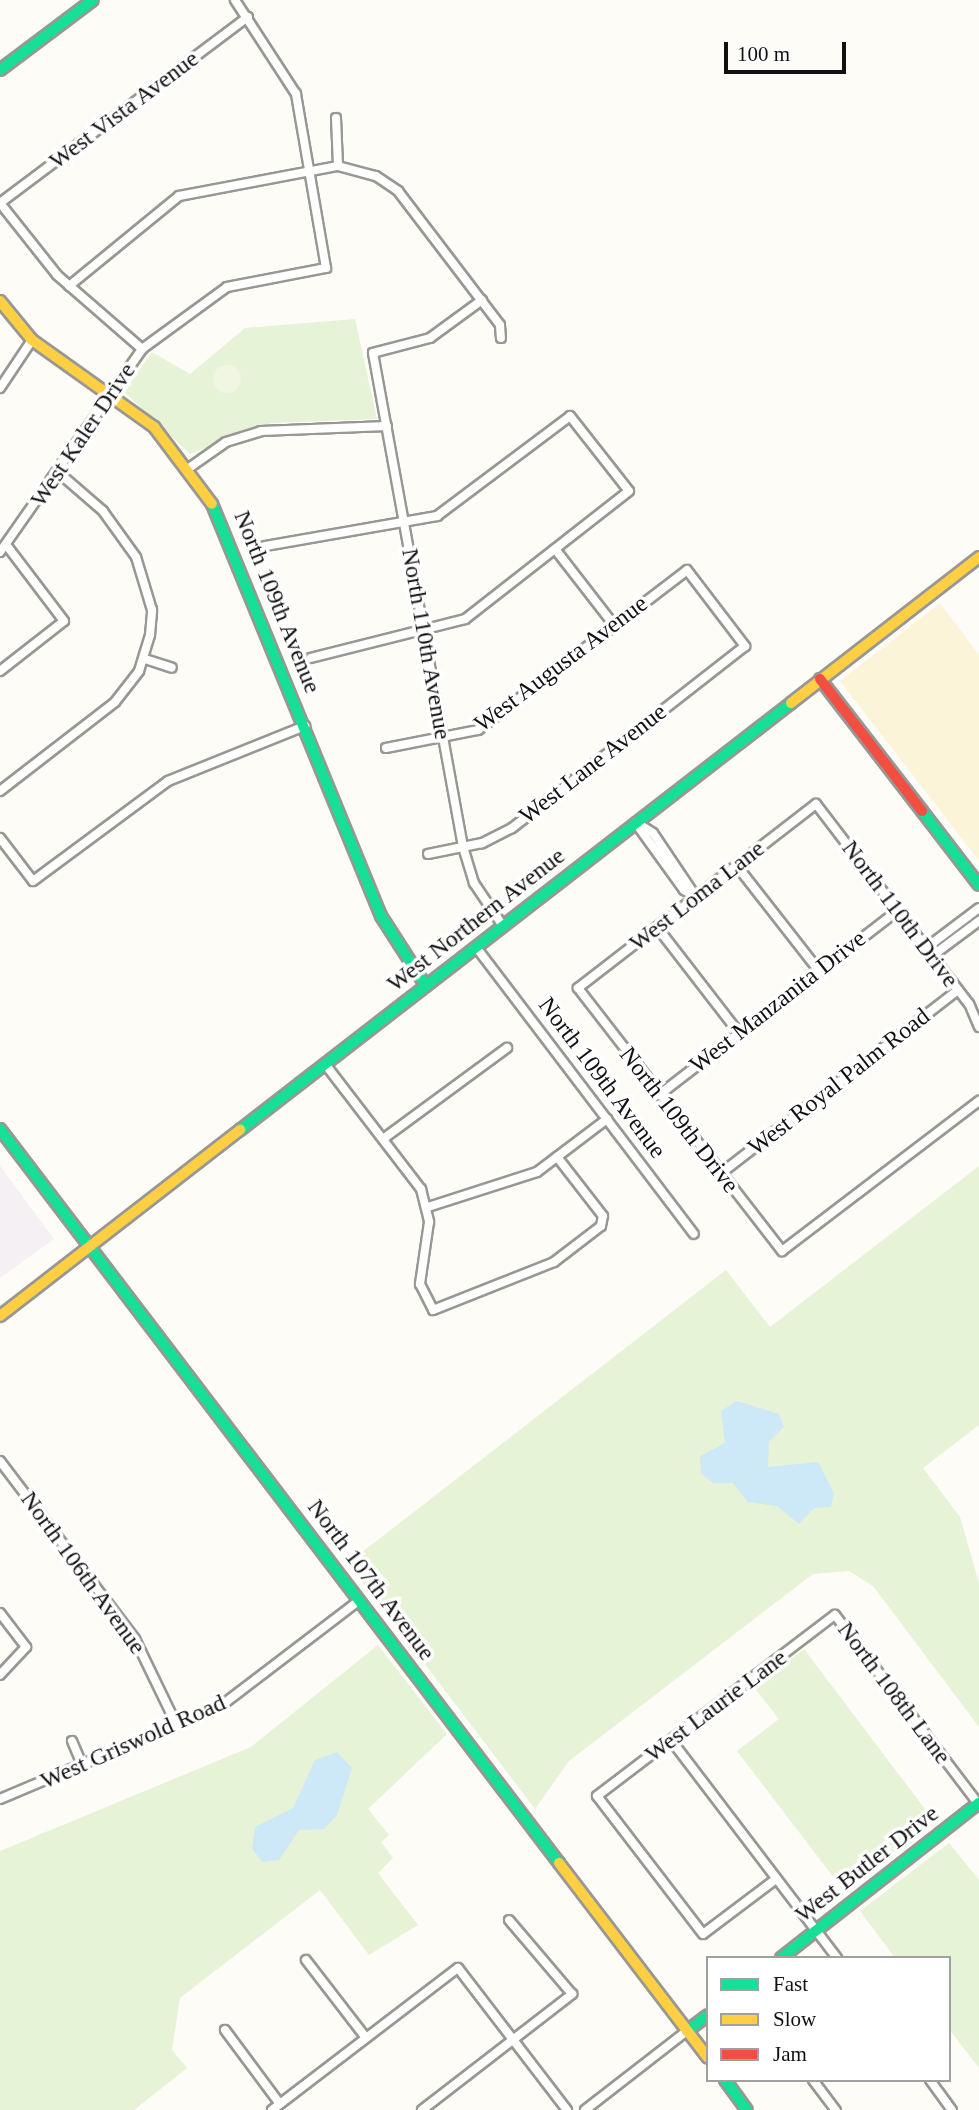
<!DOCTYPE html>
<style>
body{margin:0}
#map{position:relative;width:979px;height:2110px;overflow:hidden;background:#fdfcf7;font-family:"Times New Roman",serif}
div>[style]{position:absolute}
.industrial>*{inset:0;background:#f5f0f3}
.green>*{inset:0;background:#e7f3d7}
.sand>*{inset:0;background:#fcf4d9}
.pitch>*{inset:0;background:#f0f6e1}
.round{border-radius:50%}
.water>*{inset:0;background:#cde8f7}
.roads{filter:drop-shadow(2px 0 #979795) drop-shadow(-2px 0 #979795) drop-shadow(0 2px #979795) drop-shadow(0 -2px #979795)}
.street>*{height:8px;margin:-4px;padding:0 4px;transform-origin:4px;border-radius:4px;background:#fffffe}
.fast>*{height:10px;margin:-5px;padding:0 5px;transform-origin:5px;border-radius:5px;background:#16e098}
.slow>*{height:10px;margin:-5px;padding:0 5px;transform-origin:5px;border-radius:5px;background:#ffcf43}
.jam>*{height:10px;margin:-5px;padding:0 5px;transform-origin:5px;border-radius:5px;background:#f24e42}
span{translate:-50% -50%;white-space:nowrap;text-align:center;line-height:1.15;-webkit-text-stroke:7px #fff;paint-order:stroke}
.street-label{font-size:24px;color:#111}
.legend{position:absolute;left:706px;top:1956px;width:245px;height:126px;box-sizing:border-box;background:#fff;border:2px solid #a0a0a0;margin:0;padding:9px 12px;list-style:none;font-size:21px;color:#111}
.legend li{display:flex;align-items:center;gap:14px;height:35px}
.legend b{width:35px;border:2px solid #a0a0a0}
.scale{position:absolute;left:724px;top:42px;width:122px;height:32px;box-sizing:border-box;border:4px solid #111;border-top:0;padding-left:9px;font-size:21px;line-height:24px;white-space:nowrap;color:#111;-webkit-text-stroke:5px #fff;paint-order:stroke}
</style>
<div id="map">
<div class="industrial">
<div style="clip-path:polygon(0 1166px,54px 1239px,0 1278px)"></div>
</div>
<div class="green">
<div style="clip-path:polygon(355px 319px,377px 419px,271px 423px,190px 454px,124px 392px,152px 352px,190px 374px,245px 328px)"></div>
<div style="clip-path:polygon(979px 1166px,979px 1425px,923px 1468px,960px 1517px,979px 1583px,979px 1727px,873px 1586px,849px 1571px,813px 1574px,569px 1761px,535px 1809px,348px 1563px,726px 1270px,770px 1327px)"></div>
<div style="clip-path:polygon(378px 1645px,447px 1734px,368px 1809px,389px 1835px,381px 1842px,393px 1858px,378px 1873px,418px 1925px,369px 1955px,320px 1890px,180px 1998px,172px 2050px,187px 2068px,134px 2110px,0 2110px,0 1851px,251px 1747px)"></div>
<div style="clip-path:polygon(804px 1649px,934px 1821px,844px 1891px,737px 1751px,779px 1719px,754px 1687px)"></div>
<div style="clip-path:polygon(949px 1843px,979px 1880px,979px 2068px,949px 2029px,949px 1958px,895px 1958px,860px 1911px)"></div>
</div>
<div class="sand">
<div style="clip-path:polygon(940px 603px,979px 655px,979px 861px,840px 681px)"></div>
</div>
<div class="pitch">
<div class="round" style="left:213px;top:365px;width:28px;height:28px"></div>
</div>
<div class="water">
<div style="clip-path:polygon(737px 1401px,779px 1414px,784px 1427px,769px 1442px,768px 1467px,818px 1462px,834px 1493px,831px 1507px,814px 1508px,799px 1524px,777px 1506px,748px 1502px,733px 1483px,713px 1483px,701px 1474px,700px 1456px,725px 1443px,721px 1411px)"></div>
<div style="clip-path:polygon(337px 1752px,352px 1768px,337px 1815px,324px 1829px,299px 1830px,279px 1860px,262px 1862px,252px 1848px,255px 1827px,293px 1808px,315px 1760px)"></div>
</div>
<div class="roads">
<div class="street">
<div style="left:336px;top:118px;width:48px;rotate:87.6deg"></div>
<div style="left:0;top:203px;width:310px;rotate:-36.9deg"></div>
<div style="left:0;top:203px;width:92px;rotate:51.6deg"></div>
<div style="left:57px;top:275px;width:113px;rotate:41deg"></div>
<div style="left:69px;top:286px;width:142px;rotate:-39.3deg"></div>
<div style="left:179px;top:196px;width:162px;rotate:-10.7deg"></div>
<div style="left:338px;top:166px;width:39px;rotate:15deg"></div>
<div style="left:376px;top:176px;width:27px;rotate:34deg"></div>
<div style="left:398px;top:191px;width:168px;rotate:52.7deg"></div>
<div style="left:500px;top:325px;width:13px;rotate:86deg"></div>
<div style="left:482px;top:300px;width:64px;rotate:143.8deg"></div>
<div style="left:430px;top:338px;width:59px;rotate:165.3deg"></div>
<div style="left:373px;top:353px;width:502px;rotate:79.67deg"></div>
<div style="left:463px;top:847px;width:38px;rotate:73deg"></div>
<div style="left:474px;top:883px;width:52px;rotate:56deg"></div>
<div style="left:0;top:388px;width:58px;rotate:-56.3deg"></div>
<div style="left:189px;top:468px;width:45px;rotate:-35.1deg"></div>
<div style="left:226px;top:442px;width:37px;rotate:-17deg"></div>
<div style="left:261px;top:431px;width:126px;rotate:-2.3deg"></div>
<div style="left:265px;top:546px;width:175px;rotate:-9.9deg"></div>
<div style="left:437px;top:516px;width:166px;rotate:-36.9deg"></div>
<div style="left:570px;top:416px;width:95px;rotate:51.8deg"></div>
<div style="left:629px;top:491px;width:208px;rotate:142deg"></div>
<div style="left:465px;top:619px;width:159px;rotate:165.8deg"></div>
<div style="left:555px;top:549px;width:96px;rotate:52.2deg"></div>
<div style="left:0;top:552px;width:248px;rotate:-55deg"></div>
<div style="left:142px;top:349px;width:105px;rotate:-36.1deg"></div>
<div style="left:227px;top:287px;width:101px;rotate:-10.9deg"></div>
<div style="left:326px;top:268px;width:177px;rotate:-99.8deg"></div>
<div style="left:296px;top:94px;width:112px;rotate:-123deg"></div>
<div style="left:145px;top:659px;width:28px;rotate:18deg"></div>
<div style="left:0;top:671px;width:81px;rotate:-38deg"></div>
<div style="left:64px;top:621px;width:94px;rotate:-127.2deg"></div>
<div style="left:386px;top:748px;width:94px;rotate:-11.1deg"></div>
<div style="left:478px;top:730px;width:263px;rotate:-37.4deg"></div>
<div style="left:687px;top:570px;width:96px;rotate:52.7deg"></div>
<div style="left:745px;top:646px;width:296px;rotate:142deg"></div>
<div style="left:512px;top:828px;width:34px;rotate:153deg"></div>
<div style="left:482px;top:843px;width:55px;rotate:168.5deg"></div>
<div style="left:0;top:791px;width:145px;rotate:-37.7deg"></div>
<div style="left:115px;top:702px;width:39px;rotate:-52deg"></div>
<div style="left:139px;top:671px;width:38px;rotate:-73deg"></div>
<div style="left:150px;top:635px;width:25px;rotate:-85deg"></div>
<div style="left:152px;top:610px;width:55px;rotate:-106.8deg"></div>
<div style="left:136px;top:557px;width:57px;rotate:-125.7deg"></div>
<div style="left:103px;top:511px;width:60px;rotate:-139.1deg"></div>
<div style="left:636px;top:822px;width:20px;rotate:33deg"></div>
<div style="left:653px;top:833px;width:77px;rotate:56.1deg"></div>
<div style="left:637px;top:825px;width:80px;rotate:54.1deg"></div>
<div style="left:684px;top:890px;width:14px;rotate:30deg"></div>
<div style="left:0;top:838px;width:54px;rotate:52.5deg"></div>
<div style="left:33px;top:881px;width:168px;rotate:-36.5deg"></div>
<div style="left:168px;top:781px;width:148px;rotate:-21.9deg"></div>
<div style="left:737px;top:866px;width:133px;rotate:52deg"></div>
<div style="left:657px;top:927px;width:134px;rotate:52.3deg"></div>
<div style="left:476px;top:947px;width:360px;rotate:52.8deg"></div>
<div style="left:926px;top:948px;width:66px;rotate:-37deg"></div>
<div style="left:932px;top:956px;width:59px;rotate:-36.7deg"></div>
<div style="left:979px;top:1027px;width:25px;rotate:-113deg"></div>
<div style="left:969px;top:1004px;width:252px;rotate:-127.4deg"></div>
<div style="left:816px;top:804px;width:301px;rotate:142.3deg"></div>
<div style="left:578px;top:988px;width:333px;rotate:52.2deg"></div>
<div style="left:782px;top:1251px;width:248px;rotate:-37.3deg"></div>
<div style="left:325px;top:1064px;width:158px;rotate:52.5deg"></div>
<div style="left:421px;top:1189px;width:34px;rotate:76deg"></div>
<div style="left:429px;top:1222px;width:63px;rotate:98.3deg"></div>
<div style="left:420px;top:1284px;width:29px;rotate:63deg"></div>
<div style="left:433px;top:1310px;width:130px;rotate:-21.6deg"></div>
<div style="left:554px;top:1262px;width:59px;rotate:-37.5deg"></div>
<div style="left:601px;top:1226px;width:10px;rotate:-79deg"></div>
<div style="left:603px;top:1216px;width:75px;rotate:-127.9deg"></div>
<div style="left:659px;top:1095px;width:302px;rotate:-37.7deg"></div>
<div style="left:383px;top:1139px;width:154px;rotate:-36.3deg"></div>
<div style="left:720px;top:1174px;width:301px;rotate:-37.7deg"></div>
<div style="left:428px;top:1207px;width:114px;rotate:-17.8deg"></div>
<div style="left:537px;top:1172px;width:88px;rotate:-37.1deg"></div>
<div style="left:0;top:1461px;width:223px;rotate:52.8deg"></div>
<div style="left:135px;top:1639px;width:97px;rotate:64.2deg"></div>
<div style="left:0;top:1613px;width:43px;rotate:52.6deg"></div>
<div style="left:26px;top:1647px;width:38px;rotate:133deg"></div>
<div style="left:671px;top:1740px;width:274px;rotate:52.7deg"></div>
<div style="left:72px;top:1741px;width:26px;rotate:67deg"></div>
<div style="left:0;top:1799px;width:241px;rotate:-22.9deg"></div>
<div style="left:222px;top:1705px;width:173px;rotate:-37.3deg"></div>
<div style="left:776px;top:1879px;width:91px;rotate:143deg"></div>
<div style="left:703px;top:1934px;width:174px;rotate:-127.5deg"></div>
<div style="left:597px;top:1796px;width:299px;rotate:-37.3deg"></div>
<div style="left:835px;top:1615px;width:238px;rotate:52.8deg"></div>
<div style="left:306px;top:1960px;width:98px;rotate:52.4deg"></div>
<div style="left:225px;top:2030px;width:92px;rotate:53.4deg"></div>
<div style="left:813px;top:2080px;width:38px;rotate:53deg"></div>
<div style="left:930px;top:2080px;width:37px;rotate:54deg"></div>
<div style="left:272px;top:2110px;width:234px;rotate:-37.4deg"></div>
<div style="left:458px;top:1968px;width:179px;rotate:52.5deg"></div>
<div style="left:422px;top:2110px;width:190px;rotate:-37.7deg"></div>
<div style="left:572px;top:1994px;width:97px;rotate:-130.4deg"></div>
<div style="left:585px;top:2110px;width:129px;rotate:-37.8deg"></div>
</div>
<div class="fast">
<div style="left:0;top:70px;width:116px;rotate:-37deg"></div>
<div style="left:212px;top:504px;width:445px;rotate:67.7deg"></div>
<div style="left:381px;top:916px;width:83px;rotate:57.3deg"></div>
<div style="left:922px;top:811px;width:93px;rotate:52.4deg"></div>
<div style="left:0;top:1129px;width:923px;rotate:52.71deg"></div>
<div style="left:240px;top:1130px;width:697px;rotate:-37.77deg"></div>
<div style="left:781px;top:1958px;width:251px;rotate:-38.1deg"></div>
<div style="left:687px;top:2031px;width:26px;rotate:-37deg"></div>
<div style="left:725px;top:2080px;width:37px;rotate:54deg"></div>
</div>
<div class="slow">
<div style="left:0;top:301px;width:50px;rotate:50.6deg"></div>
<div style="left:32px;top:340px;width:150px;rotate:35.5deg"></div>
<div style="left:154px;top:427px;width:96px;rotate:53deg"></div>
<div style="left:791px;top:703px;width:238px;rotate:-37.8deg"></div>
<div style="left:0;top:1316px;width:304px;rotate:-37.8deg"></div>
<div style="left:559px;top:1863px;width:245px;rotate:52.6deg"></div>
</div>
<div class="jam">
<div style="left:820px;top:679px;width:167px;rotate:52.3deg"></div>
</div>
</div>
<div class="street-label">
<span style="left:124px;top:110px;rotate:-37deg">West Vista Avenue</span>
<span style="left:83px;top:435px;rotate:-56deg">West Kaler Drive</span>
<span style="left:277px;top:602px;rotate:68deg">North 109th Avenue</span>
<span style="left:426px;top:644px;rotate:80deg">North 110th Avenue</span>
<span style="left:561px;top:664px;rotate:-37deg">West Augusta Avenue</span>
<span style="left:593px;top:764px;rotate:-38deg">West Lane Avenue</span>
<span style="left:697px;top:896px;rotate:-38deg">West Loma Lane</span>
<span style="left:900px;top:914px;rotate:53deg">North 110th Drive</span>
<span style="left:476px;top:920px;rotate:-38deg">West Northern Avenue</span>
<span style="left:778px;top:1002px;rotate:-38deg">West Manzanita Drive</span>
<span style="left:602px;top:1078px;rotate:53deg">North 109th Avenue</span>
<span style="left:839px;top:1082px;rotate:-38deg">West Royal Palm Road</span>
<span style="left:679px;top:1120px;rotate:52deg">North 109th Drive</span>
<span style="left:83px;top:1573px;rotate:54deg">North 106th Avenue</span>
<span style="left:371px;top:1580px;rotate:53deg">North 107th Avenue</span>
<span style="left:894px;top:1693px;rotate:53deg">North 108th Lane</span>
<span style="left:716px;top:1706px;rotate:-37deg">West Laurie Lane</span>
<span style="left:133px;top:1742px;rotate:-24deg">West Griswold Road</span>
<span style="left:867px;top:1864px;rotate:-38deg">West Butler Drive</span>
</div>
<ul class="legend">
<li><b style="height:9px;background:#16e098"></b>Fast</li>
<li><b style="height:9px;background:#ffcf43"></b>Slow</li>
<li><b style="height:9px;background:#f24e42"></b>Jam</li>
</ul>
<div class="scale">100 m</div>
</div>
